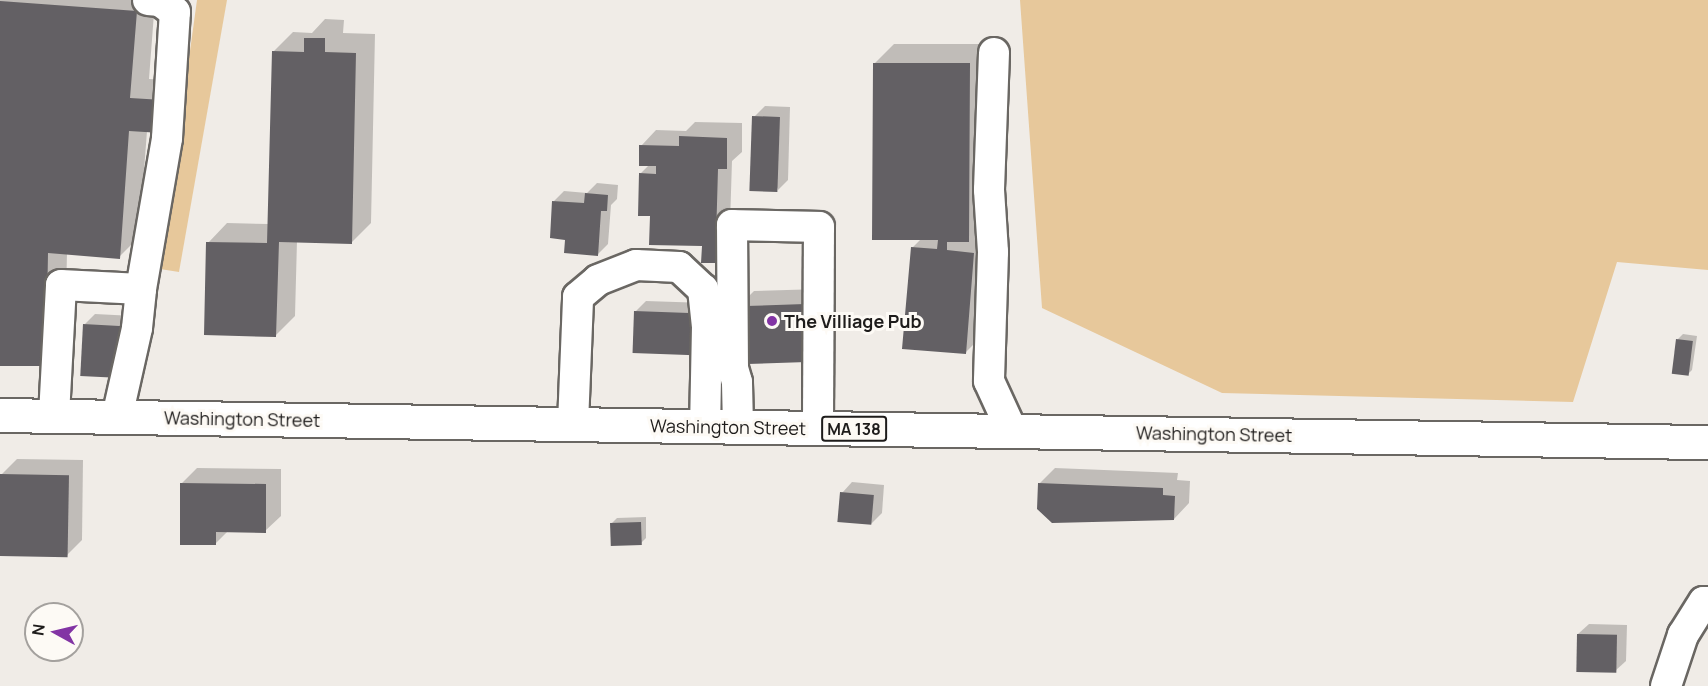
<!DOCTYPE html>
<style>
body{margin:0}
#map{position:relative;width:1708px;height:686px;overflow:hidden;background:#f0ece7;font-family:Manrope,sans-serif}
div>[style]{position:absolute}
.green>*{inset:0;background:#e7c89b}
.shadow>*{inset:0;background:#0003}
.building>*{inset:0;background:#636064;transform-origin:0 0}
.roads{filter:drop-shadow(2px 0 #6a6763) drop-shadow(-2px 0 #6a6763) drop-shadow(0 2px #6a6763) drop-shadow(0 -2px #6a6763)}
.minor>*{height:30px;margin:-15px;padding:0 15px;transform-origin:15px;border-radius:15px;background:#fff}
.major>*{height:33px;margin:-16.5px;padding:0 16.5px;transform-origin:16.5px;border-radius:16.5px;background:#fff}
.dots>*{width:16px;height:16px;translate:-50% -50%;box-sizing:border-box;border:3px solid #fdfaf5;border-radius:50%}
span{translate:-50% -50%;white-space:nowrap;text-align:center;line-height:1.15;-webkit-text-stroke:6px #fdfaf5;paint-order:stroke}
.shield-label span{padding:2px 4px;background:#fdfaf5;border:2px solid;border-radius:4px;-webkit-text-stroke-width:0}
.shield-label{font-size:16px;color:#1e1c1b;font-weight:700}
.poi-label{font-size:18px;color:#1e1c1b;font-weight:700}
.left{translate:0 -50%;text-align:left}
.street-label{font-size:18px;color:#1e1c1b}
.north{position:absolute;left:24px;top:602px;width:60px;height:60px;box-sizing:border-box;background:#fdfaf5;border:2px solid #a4a19e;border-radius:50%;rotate:278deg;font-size:16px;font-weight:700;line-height:24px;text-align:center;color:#1e1c1b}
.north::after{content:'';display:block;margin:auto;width:21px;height:27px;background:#8234a4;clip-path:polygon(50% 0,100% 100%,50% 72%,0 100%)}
</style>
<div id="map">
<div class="green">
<div style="clip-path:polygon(197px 0,227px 0,179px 272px,160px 269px)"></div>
<div style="clip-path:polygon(1020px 0,1708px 0,1708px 270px,1617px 262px,1573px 402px,1222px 393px,1042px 308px)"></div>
</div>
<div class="shadow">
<div style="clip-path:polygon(0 0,155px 0,149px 79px,182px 81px,147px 131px,139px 237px,119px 257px,67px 253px,65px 345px,0 364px)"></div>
<div style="clip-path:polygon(325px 19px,344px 20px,343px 33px,375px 34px,371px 223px,351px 243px,297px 241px,295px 316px,276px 335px,208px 243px,227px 223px,269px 224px,273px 52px,293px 32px,312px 33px)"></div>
<div style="clip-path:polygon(894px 44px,989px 44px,985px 333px,965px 353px,912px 248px,921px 239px,875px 63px)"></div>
<div style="clip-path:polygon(765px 106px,790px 107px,788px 180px,778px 190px,754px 117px)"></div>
<div style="clip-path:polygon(695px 122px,742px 123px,742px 152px,732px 161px,730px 224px,737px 246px,703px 245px,651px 215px,640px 174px,649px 165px,641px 146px,656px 130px,686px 131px)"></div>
<div style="clip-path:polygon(597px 183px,618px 185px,617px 199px,611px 205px,608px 244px,598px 254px,567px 238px,554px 201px,564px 191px,587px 193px)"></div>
<div style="clip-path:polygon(820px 289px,822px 345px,739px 306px,754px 291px)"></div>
<div style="clip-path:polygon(646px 301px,706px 303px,694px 353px,635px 312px)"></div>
<div style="clip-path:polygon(95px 314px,134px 316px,131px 366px,85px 324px)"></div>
<div style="clip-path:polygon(1683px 334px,1697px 336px,1692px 370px,1687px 375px,1678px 339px)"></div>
<div style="clip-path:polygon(17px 459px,83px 460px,82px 540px,67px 555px,0 534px,1px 475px)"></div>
<div style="clip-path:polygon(197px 468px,281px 469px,281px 516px,265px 531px,228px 531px,215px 544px,182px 483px)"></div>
<div style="clip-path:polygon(1055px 468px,1178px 473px,1177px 480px,1190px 481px,1189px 503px,1174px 519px,1039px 484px)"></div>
<div style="clip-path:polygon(852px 482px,884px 485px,882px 513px,871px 524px,842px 493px)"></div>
<div style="clip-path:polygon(646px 517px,646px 538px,641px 543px,612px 523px,617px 518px)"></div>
<div style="clip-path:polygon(1589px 624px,1627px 625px,1626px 661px,1615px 671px,1578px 634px)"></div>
</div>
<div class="building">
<div style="clip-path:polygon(0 1px,137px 11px,130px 98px,163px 100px,161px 133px,129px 131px,120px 259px,48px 253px,46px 366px,0 366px)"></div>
<div style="clip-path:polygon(304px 38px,325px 38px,325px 52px,356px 53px,352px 244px,279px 242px,276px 337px,204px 335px,206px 242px,267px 243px,272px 51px,304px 52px)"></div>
<div style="clip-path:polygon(873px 63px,970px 63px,969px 242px,947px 242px,947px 250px,974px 253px,966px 354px,902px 349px,911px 247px,937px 249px,938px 240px,872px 240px)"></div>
<div style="left:752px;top:116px;width:28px;height:75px;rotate:2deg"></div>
<div style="clip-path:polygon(679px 136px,727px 138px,727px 169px,718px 169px,716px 239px,723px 239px,722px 263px,701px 263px,702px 246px,649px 245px,650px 216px,638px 216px,639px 173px,656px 174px,656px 166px,639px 166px,639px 145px,679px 146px)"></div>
<div style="clip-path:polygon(585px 193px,608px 195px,607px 211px,601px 211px,598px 256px,564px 253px,565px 240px,550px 238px,552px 201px,584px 203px)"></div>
<div style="left:805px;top:304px;width:58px;height:68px;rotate:88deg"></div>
<div style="left:634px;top:311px;width:62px;height:42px;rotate:2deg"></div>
<div style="left:83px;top:324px;width:41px;height:52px;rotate:3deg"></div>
<div style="left:1676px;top:339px;width:17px;height:35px;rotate:7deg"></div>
<div style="left:0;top:474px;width:69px;height:82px;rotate:1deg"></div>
<div style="clip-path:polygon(180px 483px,266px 484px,266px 533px,216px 532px,216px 545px,180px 545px)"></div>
<div style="clip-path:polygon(1038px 483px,1163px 488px,1163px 495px,1175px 496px,1174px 520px,1052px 523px,1037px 509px)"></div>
<div style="left:840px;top:492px;width:34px;height:30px;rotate:5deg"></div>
<div style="left:641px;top:522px;width:23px;height:31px;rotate:88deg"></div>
<div style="left:1577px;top:634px;width:40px;height:38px;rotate:1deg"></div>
</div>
<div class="roads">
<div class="minor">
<div style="left:994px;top:53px;width:137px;rotate:92.1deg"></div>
<div style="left:989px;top:190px;width:62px;rotate:86.3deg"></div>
<div style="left:993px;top:252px;width:129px;rotate:91.8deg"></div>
<div style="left:989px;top:381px;width:55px;rotate:65.3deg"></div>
<div style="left:54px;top:415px;width:130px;rotate:-86.9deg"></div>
<div style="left:61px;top:285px;width:80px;rotate:2.9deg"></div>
<div style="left:117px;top:417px;width:91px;rotate:-77.3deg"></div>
<div style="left:137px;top:328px;width:39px;rotate:-84deg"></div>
<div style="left:141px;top:289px;width:153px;rotate:-80.2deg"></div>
<div style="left:167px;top:138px;width:126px;rotate:-86.4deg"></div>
<div style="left:175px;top:12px;width:19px;rotate:-144deg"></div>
<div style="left:160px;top:1px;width:12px;rotate:-175deg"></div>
<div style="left:573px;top:424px;width:127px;rotate:-87.7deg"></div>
<div style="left:578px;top:297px;width:26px;rotate:-40deg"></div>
<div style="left:598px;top:280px;width:41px;rotate:-21.5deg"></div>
<div style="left:636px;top:265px;width:43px;rotate:2.7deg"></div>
<div style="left:679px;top:267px;width:33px;rotate:43deg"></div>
<div style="left:703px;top:289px;width:37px;rotate:84deg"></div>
<div style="left:707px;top:326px;width:100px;rotate:91.1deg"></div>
<div style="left:738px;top:427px;width:45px;rotate:-91.3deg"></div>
<div style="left:737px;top:382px;width:15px;rotate:-106deg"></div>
<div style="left:733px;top:368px;width:143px;rotate:-90.4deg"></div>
<div style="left:732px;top:225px;width:87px;rotate:1.3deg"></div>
<div style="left:819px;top:227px;width:201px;rotate:90.3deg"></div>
<div style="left:1666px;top:686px;width:54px;rotate:-71.6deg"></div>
<div style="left:1683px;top:635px;width:39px;rotate:-58deg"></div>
<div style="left:1704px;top:602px;width:4px"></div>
</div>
<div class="major">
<div style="left:0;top:415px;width:1708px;rotate:0.91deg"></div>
</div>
</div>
<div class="dots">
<div style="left:772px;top:321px;background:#8234a4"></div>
</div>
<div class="shield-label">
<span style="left:854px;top:429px">MA 138</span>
</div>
<div class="poi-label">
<span class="left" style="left:784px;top:321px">The Villiage Pub</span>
</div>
<div class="street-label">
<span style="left:242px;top:419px;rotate:1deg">Washington Street</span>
<span style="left:728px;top:427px;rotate:1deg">Washington Street</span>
<span style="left:1214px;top:434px;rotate:1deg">Washington Street</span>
</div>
<div class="north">N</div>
</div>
